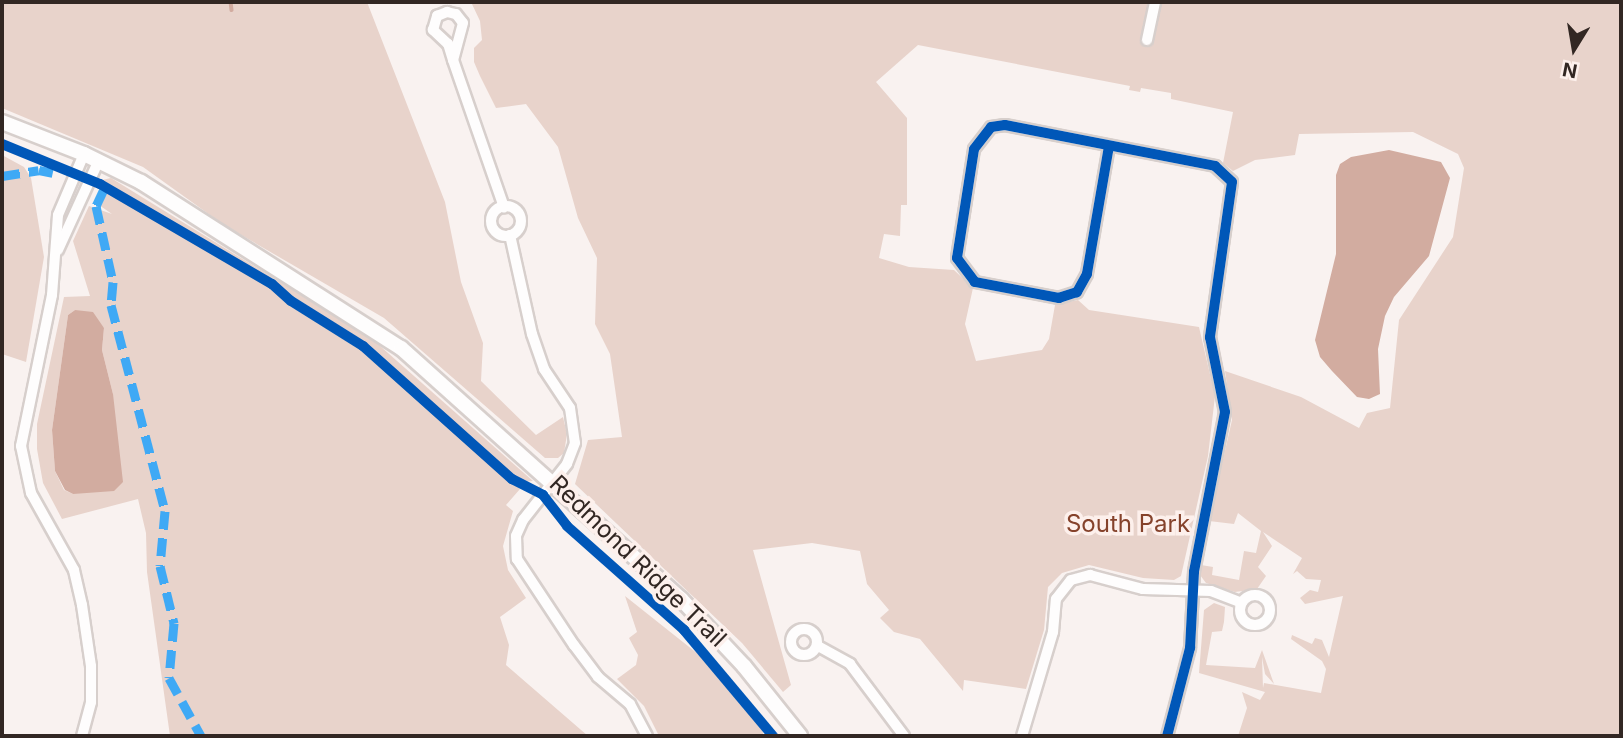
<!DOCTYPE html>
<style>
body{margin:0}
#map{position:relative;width:1623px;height:738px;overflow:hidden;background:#f9f2f0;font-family:Inter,sans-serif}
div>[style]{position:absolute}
.green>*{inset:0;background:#e8d3cb}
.water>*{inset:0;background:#d2aca0}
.stream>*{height:3.5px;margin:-1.75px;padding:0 1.75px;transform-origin:1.75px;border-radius:1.75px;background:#d2aca0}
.roads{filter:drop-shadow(2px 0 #d7cfcc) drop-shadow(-2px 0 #d7cfcc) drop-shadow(0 2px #d7cfcc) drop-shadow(0 -2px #d7cfcc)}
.minor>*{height:10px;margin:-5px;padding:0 5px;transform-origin:5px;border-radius:5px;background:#fefdfd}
.minor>.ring{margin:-5px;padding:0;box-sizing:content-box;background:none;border:10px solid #fefdfd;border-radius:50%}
.tertiary>*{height:14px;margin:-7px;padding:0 7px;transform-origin:7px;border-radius:7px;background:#fefdfd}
.quiet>*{height:9px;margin-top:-4.5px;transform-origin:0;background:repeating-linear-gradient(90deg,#3fa9f5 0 18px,transparent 0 27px)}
.cycleway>*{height:10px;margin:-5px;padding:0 5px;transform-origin:5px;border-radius:5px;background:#0057b8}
span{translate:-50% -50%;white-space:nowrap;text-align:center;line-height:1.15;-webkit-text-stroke:7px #fdf0ec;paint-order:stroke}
.park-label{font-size:24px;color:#85422b}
.street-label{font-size:24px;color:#322723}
.frame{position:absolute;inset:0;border:4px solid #322723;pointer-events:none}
.north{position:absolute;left:1539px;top:14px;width:70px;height:70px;-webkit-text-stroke:5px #fdf0ec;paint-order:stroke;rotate:191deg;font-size:19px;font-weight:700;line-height:28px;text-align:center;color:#322723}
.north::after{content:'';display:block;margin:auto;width:24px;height:32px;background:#322723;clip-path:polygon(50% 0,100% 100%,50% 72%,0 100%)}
</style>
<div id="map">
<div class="green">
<div style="clip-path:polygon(2px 2px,367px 2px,445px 202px,461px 282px,483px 343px,481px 381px,536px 435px,563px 417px,567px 434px,564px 453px,558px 458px,545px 458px,384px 318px,224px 225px,143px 167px,2px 108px)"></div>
<div style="clip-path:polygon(471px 2px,1621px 2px,1621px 736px,1238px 736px,1247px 708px,1242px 692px,1260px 700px,1265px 692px,1199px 673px,1204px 610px,1214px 603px,1225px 607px,1224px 622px,1222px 631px,1212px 632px,1206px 665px,1255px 668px,1262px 650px,1274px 684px,1265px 674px,1262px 657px,1263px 688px,1264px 683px,1321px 693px,1326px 669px,1322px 661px,1291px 639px,1292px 635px,1312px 644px,1315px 638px,1322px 640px,1329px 657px,1343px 596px,1305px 604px,1300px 598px,1310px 590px,1318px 592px,1321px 580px,1306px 579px,1297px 571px,1293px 574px,1302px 558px,1263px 532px,1272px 546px,1258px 567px,1266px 576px,1257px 589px,1235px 592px,1206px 583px,1200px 575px,1201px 565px,1213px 567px,1212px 575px,1239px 580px,1244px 551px,1256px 553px,1261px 531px,1238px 513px,1234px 524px,1209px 521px,1232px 420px,1225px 371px,1301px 397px,1359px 428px,1367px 413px,1390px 408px,1399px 320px,1453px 237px,1464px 168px,1458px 154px,1413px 132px,1299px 134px,1295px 155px,1255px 160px,1233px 171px,1223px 163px,1233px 112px,1171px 99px,1171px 93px,1141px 88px,1140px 92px,1129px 90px,1130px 86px,918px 45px,876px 82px,907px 118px,907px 205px,901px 205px,900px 236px,884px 234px,879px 258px,909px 267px,954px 270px,973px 288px,965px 324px,976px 361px,1042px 350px,1049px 339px,1055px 305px,1078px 300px,1089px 310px,1199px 327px,1215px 396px,1208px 456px,1181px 576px,1174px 580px,1143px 578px,1089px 565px,1062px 573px,1048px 587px,1044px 630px,1026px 689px,964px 680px,963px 691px,920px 639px,894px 632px,880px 618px,889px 610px,867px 584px,860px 551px,812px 543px,753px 550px,791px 685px,783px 692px,742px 643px,575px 484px,588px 440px,622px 437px,610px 354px,595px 324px,597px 258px,578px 218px,558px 147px,526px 104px,496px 108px,480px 76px,474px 62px,474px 48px,482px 40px,480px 21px)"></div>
<div style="clip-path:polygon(2px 155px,24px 167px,31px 178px,44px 257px,26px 362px,2px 354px)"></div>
<div style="clip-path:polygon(111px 178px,371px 338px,533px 481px,520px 482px,363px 343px,248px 266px,104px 186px,102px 180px)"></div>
<div style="clip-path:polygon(evenodd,105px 192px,263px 281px,283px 300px,351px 342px,520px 489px,506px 505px,513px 511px,503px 546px,508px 570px,526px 598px,500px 617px,509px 645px,506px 665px,588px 736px,170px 736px,147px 572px,146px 533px,138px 499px,62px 519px,43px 483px,37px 449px,37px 424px,64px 297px,90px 296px,73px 241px,89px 206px,112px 214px,99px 205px,105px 192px,75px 310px,104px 328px,102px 350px,113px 394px,73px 494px,64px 490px,55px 471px,52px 430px,68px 315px,75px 310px)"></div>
<div style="clip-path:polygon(625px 596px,698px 654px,730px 691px,755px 710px,764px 736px,659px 736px,644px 706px,617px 679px,636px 665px,638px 655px,629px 638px,637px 632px)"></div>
</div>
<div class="water">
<div style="clip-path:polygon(1389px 150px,1441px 162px,1450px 178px,1429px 256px,1394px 297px,1385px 316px,1378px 349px,1380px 394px,1369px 399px,1357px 397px,1332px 371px,1320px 357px,1315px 340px,1336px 254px,1336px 175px,1340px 164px,1351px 157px)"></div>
<div style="clip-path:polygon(75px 310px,93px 312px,104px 328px,102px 350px,113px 394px,123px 482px,114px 491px,73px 494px,65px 490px,55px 471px,52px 430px,68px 315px)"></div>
</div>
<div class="stream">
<div style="left:231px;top:2px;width:8px;rotate:83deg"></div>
</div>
<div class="roads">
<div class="minor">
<div style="left:447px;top:12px;width:9px;rotate:13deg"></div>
<div style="left:456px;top:14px;width:11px;rotate:52deg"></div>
<div style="left:463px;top:23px;width:38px;rotate:105deg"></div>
<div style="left:453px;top:60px;width:17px;rotate:-107deg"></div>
<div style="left:448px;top:44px;width:21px;rotate:-137deg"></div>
<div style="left:433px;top:30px;width:15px;rotate:-74deg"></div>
<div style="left:437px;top:16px;width:11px;rotate:-22deg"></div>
<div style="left:1147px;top:40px;width:39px;rotate:-78deg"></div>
<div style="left:453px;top:60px;width:156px;rotate:70.9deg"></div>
<div style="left:1109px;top:146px;width:130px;rotate:99.8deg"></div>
<div style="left:1087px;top:274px;width:21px;rotate:119deg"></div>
<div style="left:1077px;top:292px;width:19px;rotate:162deg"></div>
<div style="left:1059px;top:298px;width:86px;rotate:-169.2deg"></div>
<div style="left:975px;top:282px;width:30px;rotate:-127deg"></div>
<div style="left:957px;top:258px;width:110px;rotate:-81.1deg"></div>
<div style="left:974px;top:149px;width:28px;rotate:-52deg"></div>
<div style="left:991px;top:127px;width:14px;rotate:-8deg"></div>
<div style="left:1005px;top:125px;width:214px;rotate:11deg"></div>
<div style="left:1215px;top:166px;width:23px;rotate:43deg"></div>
<div style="left:1232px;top:182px;width:157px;rotate:98.1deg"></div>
<div style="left:1210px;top:337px;width:76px;rotate:78.7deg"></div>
<div style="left:1225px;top:412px;width:163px;rotate:101deg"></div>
<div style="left:1194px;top:572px;width:76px;rotate:93deg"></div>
<div style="left:1190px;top:648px;width:91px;rotate:104.6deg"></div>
<div class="ring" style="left:491px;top:206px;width:20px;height:20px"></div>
<div style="left:510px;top:235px;width:101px;rotate:77.5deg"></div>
<div style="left:532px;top:334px;width:37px;rotate:71deg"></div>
<div style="left:544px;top:369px;width:47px;rotate:56.3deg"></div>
<div style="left:570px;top:408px;width:35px;rotate:82deg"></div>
<div style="left:575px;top:443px;width:22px;rotate:111deg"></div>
<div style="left:567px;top:464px;width:71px;rotate:128.2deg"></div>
<div style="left:523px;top:520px;width:17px;rotate:114deg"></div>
<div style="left:516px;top:536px;width:23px;rotate:88deg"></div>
<div style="left:517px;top:559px;width:103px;rotate:56.5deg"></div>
<div style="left:574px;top:645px;width:40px;rotate:53deg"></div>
<div style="left:598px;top:677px;width:42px;rotate:40.2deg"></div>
<div style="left:630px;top:704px;width:36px;rotate:62deg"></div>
<div style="left:58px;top:250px;width:99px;rotate:-65.5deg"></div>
<div class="ring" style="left:1240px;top:595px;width:20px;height:20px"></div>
<div class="ring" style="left:791px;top:629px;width:16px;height:16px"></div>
<div style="left:818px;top:646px;width:37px;rotate:29deg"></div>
<div style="left:850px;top:664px;width:90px;rotate:53.1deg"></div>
<div style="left:82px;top:736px;width:35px;rotate:-75deg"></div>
<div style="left:91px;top:702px;width:36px;rotate:-90deg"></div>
<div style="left:91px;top:666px;width:62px;rotate:-98.4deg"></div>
<div style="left:82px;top:605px;width:36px;rotate:-103deg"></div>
<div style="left:74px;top:570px;width:88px;rotate:-119.2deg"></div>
<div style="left:31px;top:493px;width:48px;rotate:-102deg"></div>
<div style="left:21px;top:446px;width:154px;rotate:-78.4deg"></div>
<div style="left:52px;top:295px;width:80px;rotate:-85.7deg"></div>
<div style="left:58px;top:215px;width:66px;rotate:-66.9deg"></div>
<div style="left:1022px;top:736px;width:109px;rotate:-73.4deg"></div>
<div style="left:1053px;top:632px;width:33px;rotate:-85deg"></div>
<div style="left:1056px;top:599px;width:24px;rotate:-52deg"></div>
<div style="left:1071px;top:580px;width:20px;rotate:-15deg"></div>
<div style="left:1090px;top:575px;width:55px;rotate:14.8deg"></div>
<div style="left:1143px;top:589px;width:68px;rotate:1.7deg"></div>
<div style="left:1211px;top:591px;width:33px;rotate:21deg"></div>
</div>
<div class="tertiary">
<div style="left:2px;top:122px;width:88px;rotate:21.3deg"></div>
<div style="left:84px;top:154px;width:64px;rotate:26.2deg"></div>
<div style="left:141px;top:182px;width:308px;rotate:32.6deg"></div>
<div style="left:401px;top:348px;width:376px;rotate:41.9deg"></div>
<div style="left:681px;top:599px;width:92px;rotate:46.8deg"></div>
<div style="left:744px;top:666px;width:90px;rotate:51.3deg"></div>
</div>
</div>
<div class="quiet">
<div style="left:2px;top:176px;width:37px;rotate:-9deg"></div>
<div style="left:39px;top:170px;width:14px;rotate:12deg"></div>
<div style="left:104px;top:189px;width:19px;rotate:115deg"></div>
<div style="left:96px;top:206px;width:78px;rotate:77.4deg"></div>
<div style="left:113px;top:282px;width:23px;rotate:95deg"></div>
<div style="left:111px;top:305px;width:213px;rotate:75.3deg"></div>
<div style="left:165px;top:511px;width:55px;rotate:95.2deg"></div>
<div style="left:160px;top:566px;width:59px;rotate:76.2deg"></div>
<div style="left:174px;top:623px;width:55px;rotate:95.2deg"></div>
<div style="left:169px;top:678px;width:66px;rotate:61.1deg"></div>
</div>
<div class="cycleway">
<div style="left:2px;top:144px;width:106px;rotate:22.2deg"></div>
<div style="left:100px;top:184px;width:199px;rotate:30.2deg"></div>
<div style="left:272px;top:284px;width:25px;rotate:42deg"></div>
<div style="left:291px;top:301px;width:85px;rotate:32deg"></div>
<div style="left:363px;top:346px;width:200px;rotate:41.8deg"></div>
<div style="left:512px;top:479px;width:35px;rotate:27deg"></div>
<div style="left:543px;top:495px;width:39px;rotate:52deg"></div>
<div style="left:567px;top:526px;width:157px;rotate:41.6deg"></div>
<div style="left:684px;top:630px;width:138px;rotate:50deg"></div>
<div style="left:1109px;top:146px;width:130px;rotate:99.8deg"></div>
<div style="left:1087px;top:274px;width:21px;rotate:119deg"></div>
<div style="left:1077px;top:292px;width:19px;rotate:162deg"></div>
<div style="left:1059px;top:298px;width:86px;rotate:-169.2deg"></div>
<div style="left:975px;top:282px;width:30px;rotate:-127deg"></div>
<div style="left:957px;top:258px;width:110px;rotate:-81.1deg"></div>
<div style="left:974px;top:149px;width:28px;rotate:-52deg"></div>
<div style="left:991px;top:127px;width:14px;rotate:-8deg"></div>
<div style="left:1005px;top:125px;width:214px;rotate:11deg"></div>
<div style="left:1215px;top:166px;width:23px;rotate:43deg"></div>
<div style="left:1232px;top:182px;width:157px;rotate:98.1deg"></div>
<div style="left:1210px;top:337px;width:76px;rotate:78.7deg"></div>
<div style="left:1225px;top:412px;width:163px;rotate:101deg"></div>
<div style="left:1194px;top:572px;width:76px;rotate:93deg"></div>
<div style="left:1190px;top:648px;width:91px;rotate:104.6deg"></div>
</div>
<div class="park-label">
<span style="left:1128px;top:524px">South Park</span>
</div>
<div class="street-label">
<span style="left:638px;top:561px;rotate:44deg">Redmond Ridge Trail</span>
</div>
<div class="frame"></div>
<div class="north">N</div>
</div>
